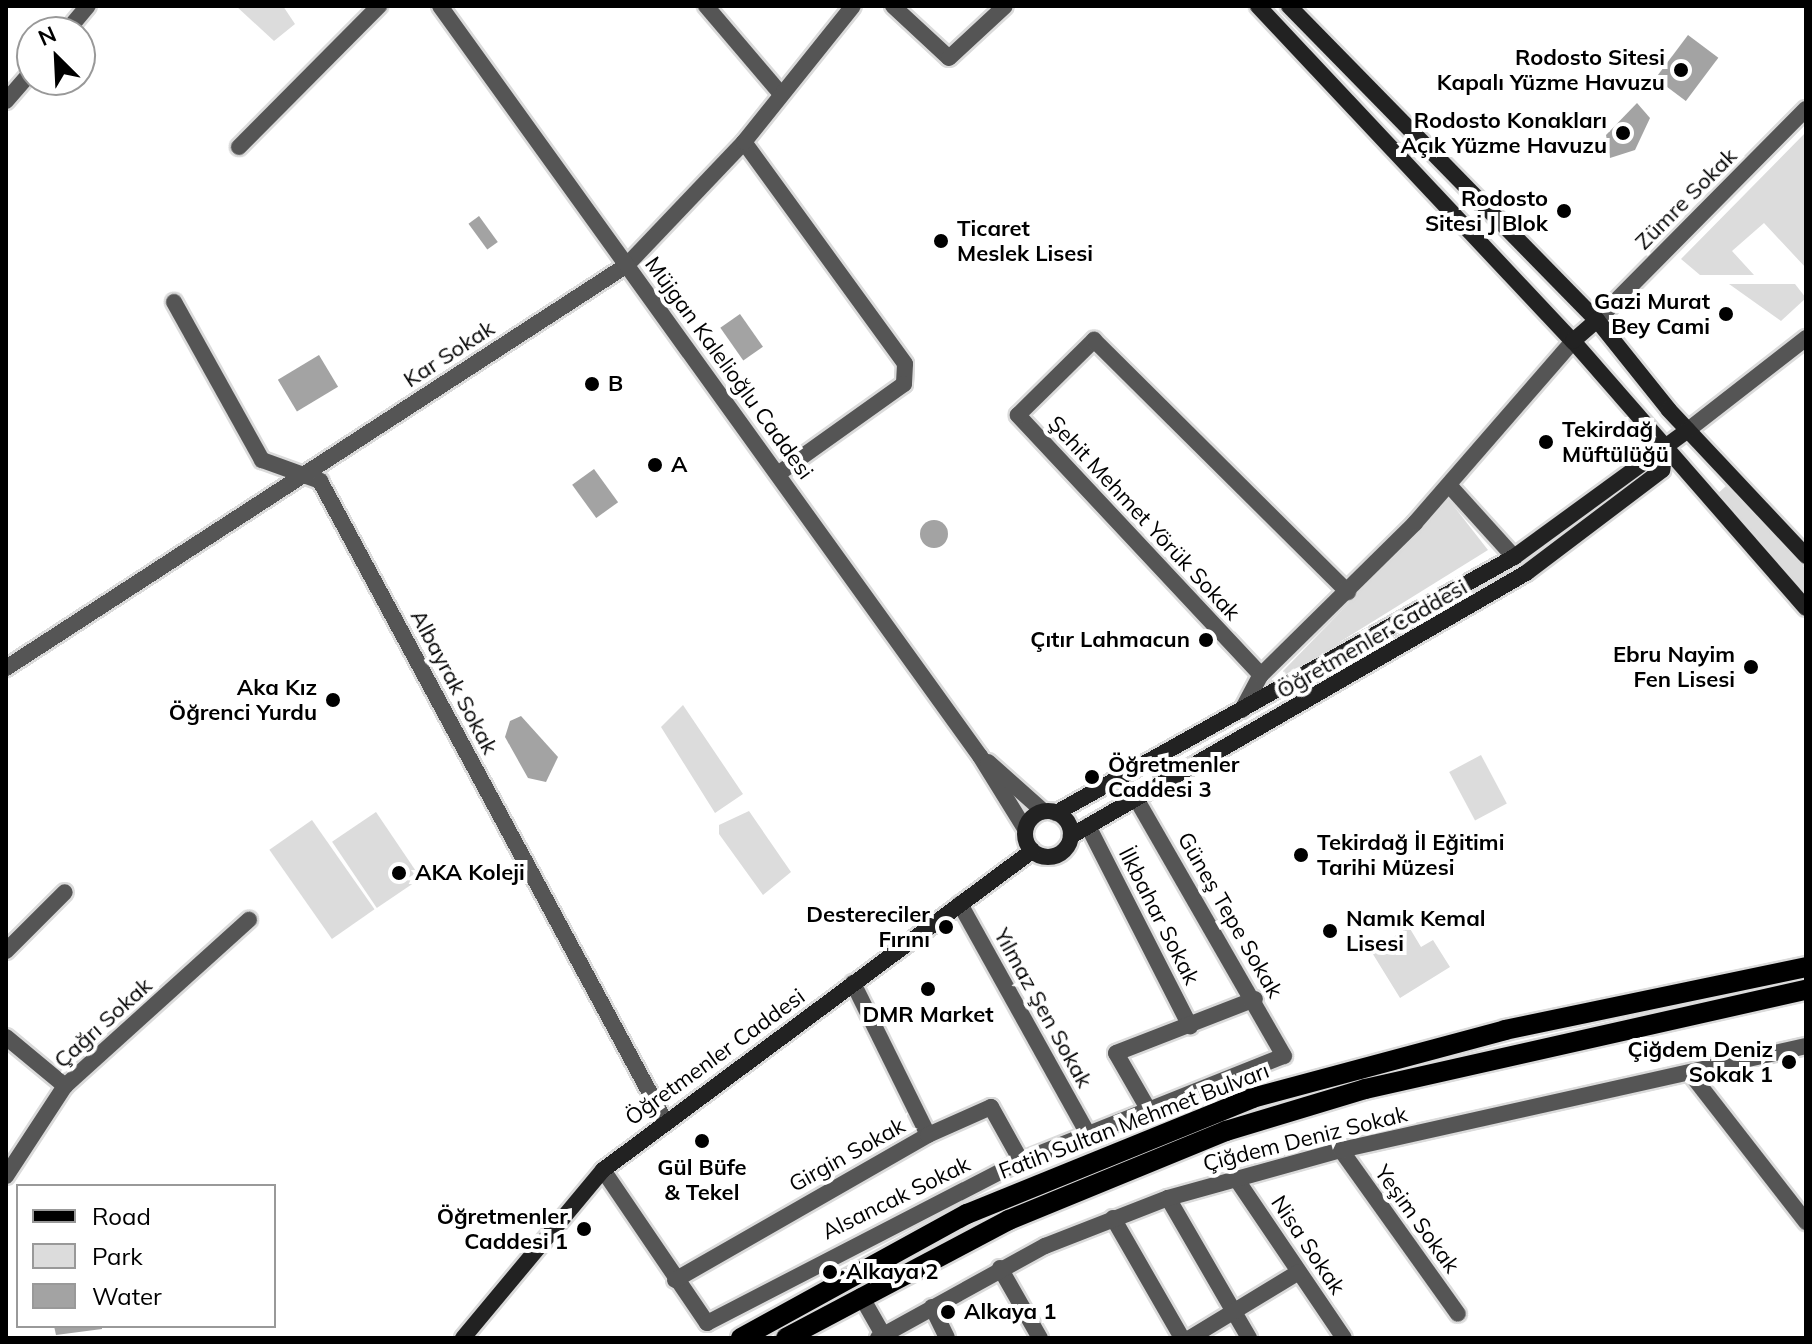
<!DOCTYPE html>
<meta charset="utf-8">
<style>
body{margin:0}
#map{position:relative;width:1812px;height:1344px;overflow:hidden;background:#fff;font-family:Mulish,sans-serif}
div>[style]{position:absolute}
.green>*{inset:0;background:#dcdcdc;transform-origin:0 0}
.water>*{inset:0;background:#a3a3a3;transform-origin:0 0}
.round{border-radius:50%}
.roads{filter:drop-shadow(2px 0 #dbdbdb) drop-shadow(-2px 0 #dbdbdb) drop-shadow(0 2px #dbdbdb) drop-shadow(0 -2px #dbdbdb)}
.minor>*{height:16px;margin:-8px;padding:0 8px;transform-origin:8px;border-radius:8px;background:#555}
.tertiary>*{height:16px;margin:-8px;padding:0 8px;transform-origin:8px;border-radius:8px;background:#555}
.secondary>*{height:16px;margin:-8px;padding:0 8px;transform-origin:8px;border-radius:8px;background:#222}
.secondary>.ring{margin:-8px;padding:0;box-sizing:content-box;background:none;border:16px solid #222;border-radius:50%}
.primary>*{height:20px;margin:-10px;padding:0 10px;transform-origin:10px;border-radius:10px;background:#000}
.dots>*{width:22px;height:22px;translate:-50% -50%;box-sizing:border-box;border:4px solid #fff;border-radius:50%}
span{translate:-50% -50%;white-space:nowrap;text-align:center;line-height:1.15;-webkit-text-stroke:8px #fff;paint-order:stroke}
.poi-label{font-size:22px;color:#000;font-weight:700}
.right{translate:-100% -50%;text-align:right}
.left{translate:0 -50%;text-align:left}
.street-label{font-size:22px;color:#000}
.frame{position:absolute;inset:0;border:8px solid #000;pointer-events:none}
.legend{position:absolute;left:16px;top:1184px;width:260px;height:144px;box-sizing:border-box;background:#fff;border:2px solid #999;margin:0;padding:10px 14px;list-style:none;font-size:24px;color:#000}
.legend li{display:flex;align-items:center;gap:16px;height:40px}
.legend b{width:40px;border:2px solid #999}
.north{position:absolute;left:16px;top:16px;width:80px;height:80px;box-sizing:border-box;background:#fff;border:2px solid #999;border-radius:50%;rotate:336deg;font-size:22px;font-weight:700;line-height:32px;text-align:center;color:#000}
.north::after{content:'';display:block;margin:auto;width:28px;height:36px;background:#000;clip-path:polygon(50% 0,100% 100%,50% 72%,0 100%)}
</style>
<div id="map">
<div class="green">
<div style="clip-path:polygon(236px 6px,283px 6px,295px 24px,274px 41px)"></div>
<div style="clip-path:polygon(1806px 132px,1806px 268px,1764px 223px,1732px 251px,1754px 275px,1700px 275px,1681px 259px)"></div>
<div style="clip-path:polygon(1729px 284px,1795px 284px,1806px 298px,1781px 321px)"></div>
<div style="clip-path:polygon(1726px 486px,1806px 569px,1806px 595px,1715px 496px)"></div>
<div style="clip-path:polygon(1449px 500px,1488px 550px,1285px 676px,1283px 671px)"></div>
<div style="clip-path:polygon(683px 705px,743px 794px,715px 813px,661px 727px)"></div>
<div style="left:1481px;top:755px;width:55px;height:36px;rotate:62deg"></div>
<div style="clip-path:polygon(749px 811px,791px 872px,763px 895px,719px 834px,719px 825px)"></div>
<div style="left:376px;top:812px;width:80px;height:53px;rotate:56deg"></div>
<div style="left:312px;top:820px;width:109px;height:52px;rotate:55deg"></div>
<div style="clip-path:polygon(1409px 927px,1421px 947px,1433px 940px,1450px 967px,1400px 998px,1371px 951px)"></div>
</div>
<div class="water">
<div style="left:1688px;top:35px;width:38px;height:54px;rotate:37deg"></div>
<div style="clip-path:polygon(1637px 103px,1650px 118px,1635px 150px,1610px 158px,1606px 135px)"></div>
<div style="left:479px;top:216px;width:32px;height:13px;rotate:54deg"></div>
<div style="left:740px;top:314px;width:40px;height:24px;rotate:55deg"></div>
<div style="left:319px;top:355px;width:37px;height:48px;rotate:59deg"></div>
<div style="left:594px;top:469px;width:41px;height:27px;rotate:54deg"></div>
<div class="round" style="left:920px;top:520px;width:28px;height:28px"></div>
<div style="clip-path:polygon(521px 716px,558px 757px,546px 782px,528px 778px,505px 737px,510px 721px)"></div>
<div style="clip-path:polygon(54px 1326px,102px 1326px,102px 1329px,56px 1335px)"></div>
</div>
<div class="roads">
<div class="minor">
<div style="left:706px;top:6px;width:116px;rotate:49.6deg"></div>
<div style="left:893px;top:6px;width:76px;rotate:42.9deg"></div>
<div style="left:949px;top:58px;width:76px;rotate:-42.9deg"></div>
<div style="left:66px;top:32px;width:34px;rotate:-50deg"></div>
<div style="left:6px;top:101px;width:40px;rotate:-49deg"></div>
<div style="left:744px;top:142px;width:274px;rotate:54deg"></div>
<div style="left:905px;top:364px;width:20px;rotate:93deg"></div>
<div style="left:904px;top:384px;width:155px;rotate:144.5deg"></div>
<div style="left:239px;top:147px;width:199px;rotate:-45.2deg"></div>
<div style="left:174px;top:302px;width:181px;rotate:60.9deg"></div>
<div style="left:262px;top:460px;width:62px;rotate:19.9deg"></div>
<div style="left:320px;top:481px;width:725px;rotate:61.67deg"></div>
<div style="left:1597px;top:320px;width:297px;rotate:-45.3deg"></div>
<div style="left:1449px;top:485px;width:97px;rotate:47.9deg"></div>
<div style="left:6px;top:668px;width:740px;rotate:-32.98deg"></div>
<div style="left:627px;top:265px;width:170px;rotate:-46.4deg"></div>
<div style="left:744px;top:142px;width:174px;rotate:-51.3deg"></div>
<div style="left:1261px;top:675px;width:356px;rotate:-133.1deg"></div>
<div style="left:1018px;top:415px;width:107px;rotate:-44.6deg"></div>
<div style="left:1094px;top:340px;width:358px;rotate:44.8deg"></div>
<div style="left:1242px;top:710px;width:40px;rotate:-62deg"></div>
<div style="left:1261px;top:675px;width:216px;rotate:-44.6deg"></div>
<div style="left:1415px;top:523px;width:241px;rotate:-49deg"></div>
<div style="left:1088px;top:826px;width:225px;rotate:63deg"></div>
<div style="left:960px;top:904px;width:261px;rotate:60.9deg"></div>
<div style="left:6px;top:951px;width:83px;rotate:-45deg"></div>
<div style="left:853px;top:983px;width:169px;rotate:63.7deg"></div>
<div style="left:6px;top:1037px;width:77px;rotate:39.7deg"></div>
<div style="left:1690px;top:1073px;width:189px;rotate:52.1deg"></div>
<div style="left:1147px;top:1107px;width:62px;rotate:-119.9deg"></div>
<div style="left:1116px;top:1053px;width:149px;rotate:-21.2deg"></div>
<div style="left:1341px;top:1150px;width:201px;rotate:54.5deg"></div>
<div style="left:603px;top:1170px;width:185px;rotate:55.8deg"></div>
<div style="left:707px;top:1323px;width:353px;rotate:-27.3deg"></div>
<div style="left:1021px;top:1161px;width:283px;rotate:-21.8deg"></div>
<div style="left:1284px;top:1056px;width:299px;rotate:-119.9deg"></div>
<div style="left:6px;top:1176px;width:108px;rotate:-56.8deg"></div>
<div style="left:65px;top:1086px;width:248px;rotate:-42.1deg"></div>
<div style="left:1235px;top:1177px;width:194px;rotate:55.9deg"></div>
<div style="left:1168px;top:1198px;width:162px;rotate:59.9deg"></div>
<div style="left:1113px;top:1218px;width:138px;rotate:60.1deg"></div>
<div style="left:1000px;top:1268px;width:81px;rotate:60.3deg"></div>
<div style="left:675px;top:1280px;width:292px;rotate:-29.8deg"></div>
<div style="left:928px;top:1135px;width:69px;rotate:-24deg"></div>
<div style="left:991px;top:1107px;width:62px;rotate:60.9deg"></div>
<div style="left:861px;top:1296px;width:48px;rotate:60.3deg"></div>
<div style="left:932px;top:1307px;width:34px;rotate:64deg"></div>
<div style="left:878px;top:1338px;width:191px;rotate:-28.9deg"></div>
<div style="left:1045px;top:1246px;width:132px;rotate:-21.3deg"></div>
<div style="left:1168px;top:1198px;width:180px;rotate:-15.5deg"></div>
<div style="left:1341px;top:1150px;width:476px;rotate:-12.6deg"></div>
<div style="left:1190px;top:1338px;width:127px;rotate:-31.2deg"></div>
</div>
<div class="tertiary">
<div style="left:440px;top:6px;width:924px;rotate:54.25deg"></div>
<div style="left:980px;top:756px;width:86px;rotate:58.3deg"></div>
<div style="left:1688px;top:430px;width:150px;rotate:-37.9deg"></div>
<div style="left:988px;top:762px;width:74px;rotate:41.7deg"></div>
</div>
<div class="secondary">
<div style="left:1258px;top:6px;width:460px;rotate:46.8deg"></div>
<div style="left:1573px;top:341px;width:354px;rotate:48.9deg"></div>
<div style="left:1289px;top:6px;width:440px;rotate:45.6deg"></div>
<div style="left:1597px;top:320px;width:115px;rotate:51.3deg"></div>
<div style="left:1669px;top:410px;width:200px;rotate:46.8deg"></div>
<div style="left:1573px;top:341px;width:32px;rotate:-41deg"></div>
<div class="ring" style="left:1025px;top:811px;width:30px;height:30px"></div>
<div style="left:1056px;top:813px;width:525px;rotate:-29.2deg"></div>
<div style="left:1514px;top:557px;width:215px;rotate:-36.1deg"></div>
<div style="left:1071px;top:836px;width:526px;rotate:-30.03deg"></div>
<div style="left:1526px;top:573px;width:171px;rotate:-37.1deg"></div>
<div style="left:1662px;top:470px;width:23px;rotate:-80deg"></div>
<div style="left:463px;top:1338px;width:219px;rotate:-50.2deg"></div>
<div style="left:603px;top:1170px;width:535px;rotate:-36.63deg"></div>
</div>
<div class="primary">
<div style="left:741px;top:1338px;width:258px;rotate:-28.8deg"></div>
<div style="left:967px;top:1214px;width:308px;rotate:-22.1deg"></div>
<div style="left:1252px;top:1098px;width:262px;rotate:-15deg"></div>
<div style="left:1505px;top:1030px;width:308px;rotate:-11.8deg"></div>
<div style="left:786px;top:1338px;width:252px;rotate:-27.9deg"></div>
<div style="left:1009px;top:1220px;width:235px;rotate:-22.3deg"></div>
<div style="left:1226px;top:1131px;width:145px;rotate:-16.8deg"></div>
<div style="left:1365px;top:1089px;width:452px;rotate:-12.7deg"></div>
</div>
</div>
<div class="dots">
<div style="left:1681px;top:70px;background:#000"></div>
<div style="left:1623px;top:133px;background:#000"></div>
<div style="left:1564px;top:211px;background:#000"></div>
<div style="left:941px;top:241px;background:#000"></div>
<div style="left:1726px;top:314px;background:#000"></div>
<div style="left:592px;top:384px;background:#000"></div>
<div style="left:1546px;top:442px;background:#000"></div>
<div style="left:655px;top:465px;background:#000"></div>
<div style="left:1206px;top:640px;background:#000"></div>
<div style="left:1751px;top:667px;background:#000"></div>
<div style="left:333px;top:700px;background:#000"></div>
<div style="left:1092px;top:777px;background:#000"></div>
<div style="left:1301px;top:855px;background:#000"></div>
<div style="left:399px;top:873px;background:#000"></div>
<div style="left:946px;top:927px;background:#000"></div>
<div style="left:1330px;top:931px;background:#000"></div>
<div style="left:928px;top:989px;background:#000"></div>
<div style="left:1789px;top:1062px;background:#000"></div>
<div style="left:702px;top:1141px;background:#000"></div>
<div style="left:584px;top:1229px;background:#000"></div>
<div style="left:830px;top:1272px;background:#000"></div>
<div style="left:948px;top:1312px;background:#000"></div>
</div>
<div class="poi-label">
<span class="right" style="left:1665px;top:70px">Rodosto Sitesi<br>Kapalı Yüzme Havuzu</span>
<span class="right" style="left:1607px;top:133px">Rodosto Konakları<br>Açık Yüzme Havuzu</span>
<span class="right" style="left:1548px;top:211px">Rodosto<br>Sitesi J Blok</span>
<span class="left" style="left:957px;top:241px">Ticaret<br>Meslek Lisesi</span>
<span class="right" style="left:1710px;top:314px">Gazi Murat<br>Bey Cami</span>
<span class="left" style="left:608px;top:384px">B</span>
<span class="left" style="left:1562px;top:442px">Tekirdağ<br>Müftülüğü</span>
<span class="left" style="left:671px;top:465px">A</span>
<span class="right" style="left:1190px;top:640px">Çıtır Lahmacun</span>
<span class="right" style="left:1735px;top:667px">Ebru Nayim<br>Fen Lisesi</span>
<span class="right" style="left:317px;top:700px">Aka Kız<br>Öğrenci Yurdu</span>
<span class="left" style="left:1108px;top:777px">Öğretmenler<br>Caddesi 3</span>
<span class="left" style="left:1317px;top:855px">Tekirdağ İl Eğitimi<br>Tarihi Müzesi</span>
<span class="left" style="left:415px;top:873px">AKA Koleji</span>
<span class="right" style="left:930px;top:927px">Destereciler<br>Fırını</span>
<span class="left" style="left:1346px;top:931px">Namık Kemal<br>Lisesi</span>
<span style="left:928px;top:1015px">DMR Market</span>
<span class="right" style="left:1773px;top:1062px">Çiğdem Deniz<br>Sokak 1</span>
<span style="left:702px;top:1180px">Gül Büfe<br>&amp; Tekel</span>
<span class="right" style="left:568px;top:1229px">Öğretmenler<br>Caddesi 1</span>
<span class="left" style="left:846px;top:1272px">Alkaya 2</span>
<span class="left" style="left:964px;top:1312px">Alkaya 1</span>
</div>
<div class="street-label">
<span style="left:1686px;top:199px;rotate:-45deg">Zümre Sokak</span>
<span style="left:449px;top:354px;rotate:-33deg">Kar Sokak</span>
<span style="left:729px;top:368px;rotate:54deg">Müjgan Kalelioğlu Caddesi</span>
<span style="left:1144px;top:518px;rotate:47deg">Şehit Mehmet Yörük Sokak</span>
<span style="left:1372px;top:639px;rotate:-30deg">Öğretmenler Caddesi</span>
<span style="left:454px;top:682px;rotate:62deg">Albayrak Sokak</span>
<span style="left:1230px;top:915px;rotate:60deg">Güneş Tepe Sokak</span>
<span style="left:1159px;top:916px;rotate:63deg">İlkbahar Sokak</span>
<span style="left:1043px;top:1008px;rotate:61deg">Yılmaz Şen Sokak</span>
<span style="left:103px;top:1023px;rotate:-42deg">Çağrı Sokak</span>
<span style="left:715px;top:1057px;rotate:-36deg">Öğretmenler Caddesi</span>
<span style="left:1134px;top:1121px;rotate:-21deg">Fatih Sultan Mehmet Bulvarı</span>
<span style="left:1305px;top:1139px;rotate:-14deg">Çiğdem Deniz Sokak</span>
<span style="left:847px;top:1155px;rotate:-29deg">Girgin Sokak</span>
<span style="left:896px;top:1198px;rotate:-26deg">Alsancak Sokak</span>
<span style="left:1417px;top:1219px;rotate:54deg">Yeşim Sokak</span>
<span style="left:1308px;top:1245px;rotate:56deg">Nisa Sokak</span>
</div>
<div class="frame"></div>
<ul class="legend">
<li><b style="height:10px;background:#000"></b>Road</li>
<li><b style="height:22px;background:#dcdcdc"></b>Park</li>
<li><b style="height:22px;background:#a3a3a3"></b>Water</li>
</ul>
<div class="north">N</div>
</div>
